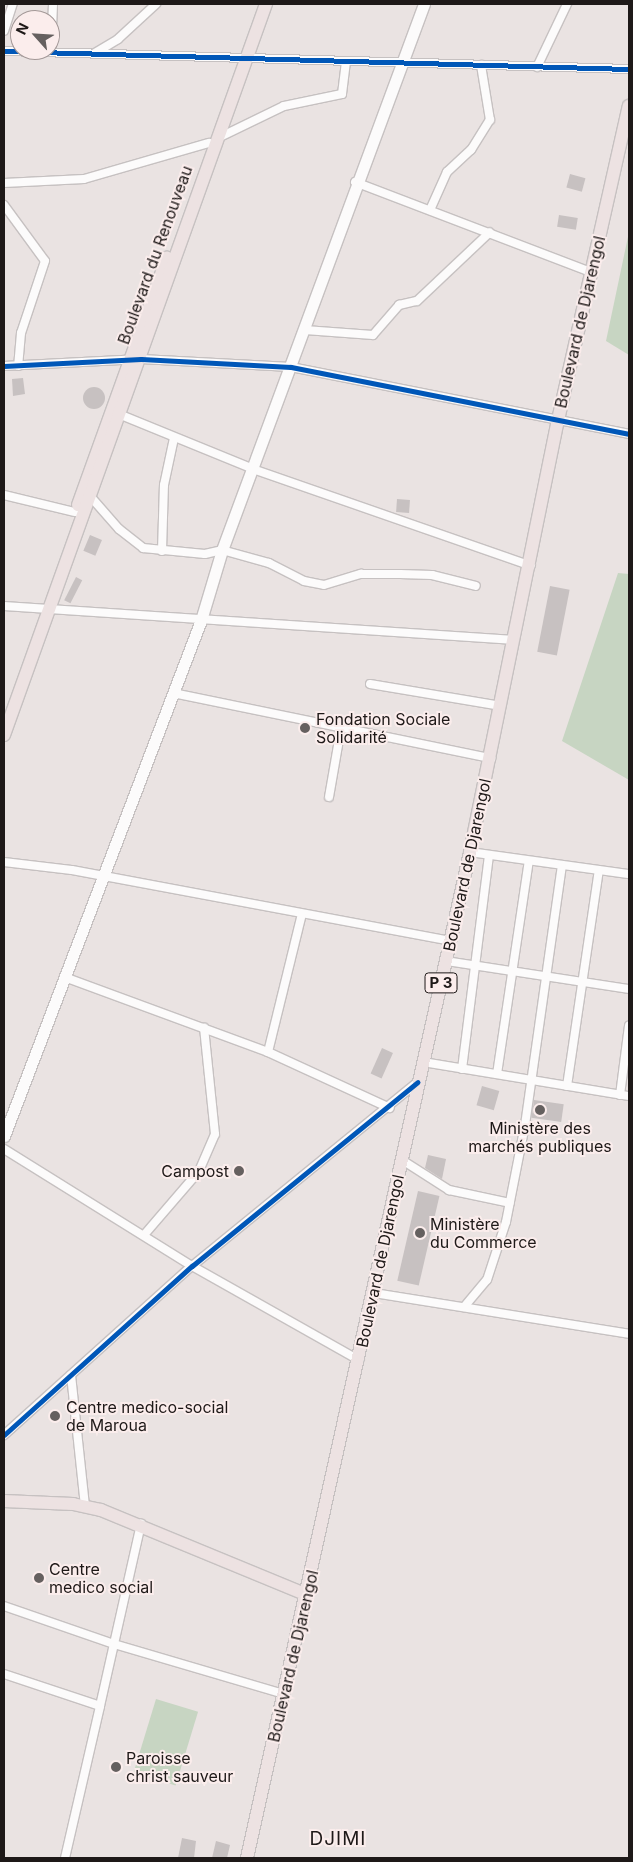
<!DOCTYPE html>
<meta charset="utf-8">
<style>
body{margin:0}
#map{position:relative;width:633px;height:1862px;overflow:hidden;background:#eae3e2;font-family:Inter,sans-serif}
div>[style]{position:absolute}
.green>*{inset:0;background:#c7d5c2;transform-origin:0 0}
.building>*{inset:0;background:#c7c1c1;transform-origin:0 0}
.round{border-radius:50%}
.roads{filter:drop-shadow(1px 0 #c6c1c1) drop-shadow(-1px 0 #c6c1c1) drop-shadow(0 1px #c6c1c1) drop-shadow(0 -1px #c6c1c1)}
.street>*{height:8px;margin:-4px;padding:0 4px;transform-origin:4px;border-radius:4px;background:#fcfbfb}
.secondary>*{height:11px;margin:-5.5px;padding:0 5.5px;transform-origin:5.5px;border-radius:5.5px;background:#fcfbfb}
.primary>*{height:12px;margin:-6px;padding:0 6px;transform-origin:6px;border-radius:6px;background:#ede2e2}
.cycleway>*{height:5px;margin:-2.5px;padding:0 2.5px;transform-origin:2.5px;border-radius:2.5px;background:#0057b8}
.dots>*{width:14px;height:14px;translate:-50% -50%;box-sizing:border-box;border:2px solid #fbedec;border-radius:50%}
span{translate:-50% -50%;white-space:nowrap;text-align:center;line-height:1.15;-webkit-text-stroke:4px #fbedec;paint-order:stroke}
.shield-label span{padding:1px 4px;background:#fbedec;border:1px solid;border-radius:4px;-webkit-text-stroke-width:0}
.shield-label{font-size:15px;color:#1e1918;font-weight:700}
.street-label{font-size:16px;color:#1e1918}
.poi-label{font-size:16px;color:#1e1918}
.left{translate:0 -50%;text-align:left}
.right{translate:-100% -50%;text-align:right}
.quarter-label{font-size:19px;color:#1e1918;letter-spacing:1px}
.frame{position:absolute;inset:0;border:5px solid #1e1918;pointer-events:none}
.north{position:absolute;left:10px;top:10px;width:50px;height:50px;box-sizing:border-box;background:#fbedec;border:1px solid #a39897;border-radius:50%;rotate:296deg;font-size:14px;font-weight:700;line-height:20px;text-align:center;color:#1e1918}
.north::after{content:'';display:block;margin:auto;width:18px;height:22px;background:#65605f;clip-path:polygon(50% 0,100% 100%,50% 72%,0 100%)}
</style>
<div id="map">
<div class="green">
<div style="clip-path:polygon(629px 232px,629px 355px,606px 341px)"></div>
<div style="clip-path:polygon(618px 573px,629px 574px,629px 780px,562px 741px)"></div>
<div style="left:156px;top:1699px;width:44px;height:77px;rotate:17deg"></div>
</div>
<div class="building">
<div style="left:570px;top:174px;width:16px;height:14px;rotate:15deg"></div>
<div style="left:559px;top:215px;width:19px;height:12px;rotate:9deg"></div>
<div style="clip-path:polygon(23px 378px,25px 394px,13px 396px,12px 379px)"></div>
<div class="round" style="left:83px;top:387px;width:22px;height:22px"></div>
<div style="left:397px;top:499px;width:13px;height:13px;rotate:4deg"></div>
<div style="left:90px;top:535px;width:13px;height:17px;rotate:23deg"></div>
<div style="left:76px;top:577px;width:7px;height:26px;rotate:27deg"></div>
<div style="left:550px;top:586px;width:20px;height:67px;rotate:11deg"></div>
<div style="left:382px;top:1048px;width:12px;height:28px;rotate:24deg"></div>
<div style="left:482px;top:1086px;width:18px;height:20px;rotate:16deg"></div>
<div style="left:534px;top:1100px;width:30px;height:18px;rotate:8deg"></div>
<div style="clip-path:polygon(428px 1155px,446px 1159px,442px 1179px,425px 1168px)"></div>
<div style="left:418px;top:1191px;width:22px;height:92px;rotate:13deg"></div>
<div style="clip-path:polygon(182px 1838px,196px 1841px,194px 1858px,178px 1858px)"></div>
<div style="clip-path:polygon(216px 1841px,230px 1845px,227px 1858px,212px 1858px)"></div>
</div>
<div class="roads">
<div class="street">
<div style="left:4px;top:31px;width:28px;rotate:-72deg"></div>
<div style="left:4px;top:51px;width:625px;rotate:1.65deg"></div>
<div style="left:51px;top:52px;width:48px;rotate:-87.6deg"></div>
<div style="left:95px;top:53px;width:27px;rotate:-31deg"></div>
<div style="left:118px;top:39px;width:52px;rotate:-42.6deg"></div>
<div style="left:537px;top:67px;width:70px;rotate:-64.5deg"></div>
<div style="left:218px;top:138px;width:73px;rotate:-25.9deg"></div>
<div style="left:284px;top:106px;width:59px;rotate:-11.7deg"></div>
<div style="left:342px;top:94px;width:33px;rotate:-83deg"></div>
<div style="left:355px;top:182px;width:253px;rotate:20.9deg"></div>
<div style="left:4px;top:183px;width:80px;rotate:-2.9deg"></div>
<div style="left:84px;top:179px;width:130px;rotate:-16.1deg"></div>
<div style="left:4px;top:205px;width:69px;rotate:53.8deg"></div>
<div style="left:45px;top:261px;width:76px;rotate:108.4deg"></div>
<div style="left:21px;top:333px;width:33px;rotate:95deg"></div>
<div style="left:430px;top:210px;width:42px;rotate:-65.9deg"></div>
<div style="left:447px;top:172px;width:33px;rotate:-43deg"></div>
<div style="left:471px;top:150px;width:36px;rotate:-58deg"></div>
<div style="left:490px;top:120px;width:56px;rotate:-99.3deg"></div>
<div style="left:305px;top:330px;width:68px;rotate:4.2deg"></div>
<div style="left:373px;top:335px;width:40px;rotate:-49deg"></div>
<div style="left:399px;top:305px;width:18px;rotate:-13deg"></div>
<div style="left:417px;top:301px;width:100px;rotate:-43.4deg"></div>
<div style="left:4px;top:366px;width:137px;rotate:-2.9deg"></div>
<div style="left:141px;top:359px;width:150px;rotate:3.1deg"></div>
<div style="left:291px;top:367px;width:345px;rotate:11.2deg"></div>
<div style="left:121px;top:415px;width:143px;rotate:22.2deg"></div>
<div style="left:253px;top:469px;width:294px;rotate:19.2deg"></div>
<div style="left:4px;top:495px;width:73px;rotate:13.5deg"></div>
<div style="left:90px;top:496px;width:44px;rotate:48.7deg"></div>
<div style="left:119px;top:529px;width:31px;rotate:38deg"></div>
<div style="left:143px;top:548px;width:62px;rotate:5.5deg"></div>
<div style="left:205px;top:554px;width:17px;rotate:-13deg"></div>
<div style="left:222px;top:550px;width:49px;rotate:15.5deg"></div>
<div style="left:269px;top:563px;width:39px;rotate:27deg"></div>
<div style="left:304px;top:581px;width:20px;rotate:11deg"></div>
<div style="left:324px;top:585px;width:39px;rotate:-17deg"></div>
<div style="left:361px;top:574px;width:39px"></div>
<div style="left:400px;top:574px;width:32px;rotate:2deg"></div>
<div style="left:432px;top:575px;width:45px;rotate:14deg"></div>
<div style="left:162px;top:551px;width:66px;rotate:-88.3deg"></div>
<div style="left:164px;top:485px;width:48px;rotate:-78deg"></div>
<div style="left:4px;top:606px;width:511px;rotate:3.81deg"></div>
<div style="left:370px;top:684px;width:133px;rotate:9.5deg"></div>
<div style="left:173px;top:693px;width:325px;rotate:11.6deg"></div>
<div style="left:329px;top:797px;width:70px;rotate:-80.1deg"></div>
<div style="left:470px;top:852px;width:161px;rotate:7.9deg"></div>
<div style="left:4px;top:862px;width:68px;rotate:6.7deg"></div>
<div style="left:72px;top:870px;width:385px;rotate:10.6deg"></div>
<div style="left:446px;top:961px;width:185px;rotate:8.7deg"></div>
<div style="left:64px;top:977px;width:217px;rotate:20.2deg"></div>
<div style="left:268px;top:1052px;width:134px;rotate:24.7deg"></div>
<div style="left:268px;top:1052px;width:142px;rotate:-76.2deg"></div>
<div style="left:423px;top:1062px;width:209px;rotate:9.4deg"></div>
<div style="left:462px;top:1069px;width:215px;rotate:-82.8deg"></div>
<div style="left:497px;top:1074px;width:215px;rotate:-81.5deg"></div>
<div style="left:567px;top:1086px;width:218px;rotate:-81.6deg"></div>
<div style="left:620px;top:1095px;width:70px;rotate:-82.6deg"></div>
<div style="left:4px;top:1149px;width:221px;rotate:31.9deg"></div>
<div style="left:192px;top:1266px;width:192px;rotate:29.4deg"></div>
<div style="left:402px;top:1160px;width:56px;rotate:32.6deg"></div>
<div style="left:449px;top:1190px;width:62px;rotate:12deg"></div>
<div style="left:144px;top:1235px;width:84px;rotate:-49.3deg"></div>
<div style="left:199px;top:1171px;width:40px;rotate:-66.6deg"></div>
<div style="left:215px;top:1134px;width:107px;rotate:-95.9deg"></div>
<div style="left:374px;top:1293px;width:258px;rotate:9.1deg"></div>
<div style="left:464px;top:1307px;width:35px;rotate:-50deg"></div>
<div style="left:487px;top:1280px;width:61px;rotate:-71.9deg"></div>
<div style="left:506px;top:1222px;width:99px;rotate:-78.9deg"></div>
<div style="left:525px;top:1125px;width:262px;rotate:-81.9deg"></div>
<div style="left:71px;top:1375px;width:132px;rotate:83.9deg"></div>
<div style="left:4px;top:1435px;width:253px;rotate:-42deg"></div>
<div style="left:192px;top:1266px;width:291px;rotate:-39.2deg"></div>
<div style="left:4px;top:1606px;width:116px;rotate:19.1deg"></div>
<div style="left:114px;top:1644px;width:177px;rotate:16.4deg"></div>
<div style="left:4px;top:1674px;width:101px;rotate:18.4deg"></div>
<div style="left:100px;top:1706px;width:187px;rotate:-77.3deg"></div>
<div style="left:65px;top:1858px;width:156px;rotate:-77deg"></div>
</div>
<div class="secondary">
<div style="left:4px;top:1136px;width:552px;rotate:-69.1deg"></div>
<div style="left:201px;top:620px;width:73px;rotate:-73.3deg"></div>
<div style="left:222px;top:550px;width:582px;rotate:-69.7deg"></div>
</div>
<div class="primary">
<div style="left:78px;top:505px;width:263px;rotate:-70.2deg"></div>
<div style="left:4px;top:735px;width:777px;rotate:-70.28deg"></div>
<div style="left:4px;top:1501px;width:69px;rotate:2.5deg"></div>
<div style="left:73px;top:1504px;width:29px;rotate:12deg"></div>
<div style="left:101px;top:1510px;width:223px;rotate:22.4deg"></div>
<div style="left:247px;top:1858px;width:1030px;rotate:-77.5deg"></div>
<div style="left:470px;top:852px;width:441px;rotate:-78.5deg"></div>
<div style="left:558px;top:420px;width:322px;rotate:-77.3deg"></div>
</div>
</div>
<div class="cycleway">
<div style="left:4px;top:51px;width:625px;rotate:1.65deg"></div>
<div style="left:4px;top:366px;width:137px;rotate:-2.9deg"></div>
<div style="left:141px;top:359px;width:150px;rotate:3.1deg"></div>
<div style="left:291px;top:367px;width:345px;rotate:11.2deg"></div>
<div style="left:4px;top:1435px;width:253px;rotate:-42deg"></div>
<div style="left:192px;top:1266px;width:291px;rotate:-39.2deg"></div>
</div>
<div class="dots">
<div style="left:305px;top:728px;background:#65605f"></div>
<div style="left:540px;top:1110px;background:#65605f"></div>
<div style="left:239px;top:1171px;background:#65605f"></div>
<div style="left:420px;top:1233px;background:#65605f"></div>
<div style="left:55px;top:1416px;background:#65605f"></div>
<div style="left:39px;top:1578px;background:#65605f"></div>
<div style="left:116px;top:1767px;background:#65605f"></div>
</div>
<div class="shield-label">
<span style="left:441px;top:983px">P 3</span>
</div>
<div class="street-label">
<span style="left:155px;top:255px;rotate:-70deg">Boulevard du Renouveau</span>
<span style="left:580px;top:322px;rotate:-77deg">Boulevard de Djarengol</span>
<span style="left:467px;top:865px;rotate:-78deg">Boulevard de Djarengol</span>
<span style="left:380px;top:1261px;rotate:-78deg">Boulevard de Djarengol</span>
<span style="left:293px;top:1656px;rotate:-77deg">Boulevard de Djarengol</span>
</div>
<div class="poi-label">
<span class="left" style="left:316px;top:728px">Fondation Sociale<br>Solidarité</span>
<span style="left:540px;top:1137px">Ministère des<br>marchés publiques</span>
<span class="right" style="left:229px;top:1171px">Campost</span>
<span class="left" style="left:430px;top:1233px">Ministère<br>du Commerce</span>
<span class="left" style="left:66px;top:1416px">Centre medico-social<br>de Maroua</span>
<span class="left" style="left:49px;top:1578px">Centre<br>medico social</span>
<span class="left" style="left:126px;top:1767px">Paroisse<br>christ sauveur</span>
</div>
<div class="quarter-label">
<span style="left:338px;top:1839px">DJIMI</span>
</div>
<div class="frame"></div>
<div class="north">N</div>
</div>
